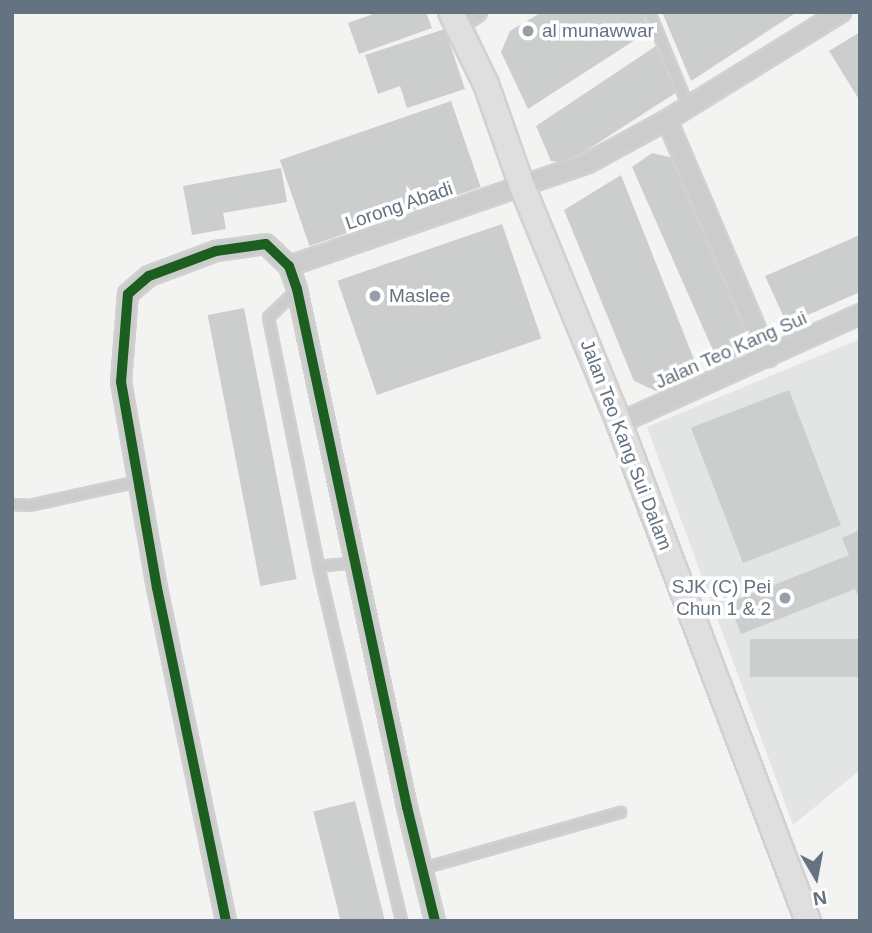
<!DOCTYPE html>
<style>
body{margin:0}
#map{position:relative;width:872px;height:933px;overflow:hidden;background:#f3f3f1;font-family:Arial,sans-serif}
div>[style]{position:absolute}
.built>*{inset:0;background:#e3e5e4}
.building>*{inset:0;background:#cccece;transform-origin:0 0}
.roads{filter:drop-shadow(2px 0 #d0d1d0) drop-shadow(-2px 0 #d0d1d0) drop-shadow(0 2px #d0d1d0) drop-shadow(0 -2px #d0d1d0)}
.lane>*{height:9px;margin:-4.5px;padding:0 4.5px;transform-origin:4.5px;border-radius:4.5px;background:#cbcccc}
.street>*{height:18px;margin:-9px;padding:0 9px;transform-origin:9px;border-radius:9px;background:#cbcccc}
.secondary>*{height:24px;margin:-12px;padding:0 12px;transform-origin:12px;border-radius:12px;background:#dfdfe0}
.cycleway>*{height:10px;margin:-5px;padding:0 5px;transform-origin:5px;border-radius:5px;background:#1b5e20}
.dots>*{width:19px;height:19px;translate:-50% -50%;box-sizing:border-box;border:4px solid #fff;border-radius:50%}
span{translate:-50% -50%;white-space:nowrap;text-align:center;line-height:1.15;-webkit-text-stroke:7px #fff;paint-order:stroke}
.poi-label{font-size:19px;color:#647281}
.left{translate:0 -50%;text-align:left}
.right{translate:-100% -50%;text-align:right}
.street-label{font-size:19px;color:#647281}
.frame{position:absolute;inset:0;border:14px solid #647281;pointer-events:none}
.north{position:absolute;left:781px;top:842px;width:70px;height:70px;-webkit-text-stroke:5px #fff;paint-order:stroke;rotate:170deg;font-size:19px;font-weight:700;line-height:28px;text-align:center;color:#647281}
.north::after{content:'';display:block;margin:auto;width:24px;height:32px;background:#647281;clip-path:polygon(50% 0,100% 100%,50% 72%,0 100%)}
</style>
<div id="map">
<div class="built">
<div style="clip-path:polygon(860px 339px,860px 770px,793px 825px,647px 427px)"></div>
</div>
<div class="building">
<div style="clip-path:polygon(379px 12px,426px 12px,432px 28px,359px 54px,348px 23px)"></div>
<div style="clip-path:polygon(542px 12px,642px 12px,649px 31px,528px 109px,501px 52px,510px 31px)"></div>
<div style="clip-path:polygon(662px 12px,797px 12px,691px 81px)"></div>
<div style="clip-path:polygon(445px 29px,465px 89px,407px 108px,400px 86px,378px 94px,365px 55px)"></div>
<div style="clip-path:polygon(860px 32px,860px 101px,829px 51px)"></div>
<div style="clip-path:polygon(656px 46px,677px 92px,567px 163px,551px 161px,536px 126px)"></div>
<div style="left:451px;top:101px;width:91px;height:181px;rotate:71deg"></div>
<div style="clip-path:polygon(652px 153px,678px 159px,750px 332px,747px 352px,719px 364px,632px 167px)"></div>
<div style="clip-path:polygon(281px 168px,287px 202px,223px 213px,226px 229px,192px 235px,183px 186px)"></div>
<div style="clip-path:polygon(621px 175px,699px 372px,656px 391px,634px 381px,564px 210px)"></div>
<div style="left:502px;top:224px;width:121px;height:174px;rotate:71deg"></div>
<div style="clip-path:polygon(860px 235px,860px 292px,787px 324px,765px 276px)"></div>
<div style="left:244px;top:308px;width:276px;height:37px;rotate:79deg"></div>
<div style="left:789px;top:390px;width:145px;height:105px;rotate:69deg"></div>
<div style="clip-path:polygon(860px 530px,860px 600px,855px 589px,741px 634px,729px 603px,849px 555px,842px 538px)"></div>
<div style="left:860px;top:639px;width:38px;height:110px;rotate:90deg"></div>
<div style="left:355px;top:801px;width:123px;height:43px;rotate:76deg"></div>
</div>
<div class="roads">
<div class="lane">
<div style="left:649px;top:12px;width:102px;rotate:67.5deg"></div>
<div style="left:297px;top:289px;width:40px;rotate:136deg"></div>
<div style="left:268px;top:317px;width:254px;rotate:78.6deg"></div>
<div style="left:318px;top:566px;width:365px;rotate:76.8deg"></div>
<div style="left:12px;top:504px;width:17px;rotate:3deg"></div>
<div style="left:29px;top:505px;width:112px;rotate:-12.4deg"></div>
<div style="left:318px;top:566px;width:37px;rotate:-6deg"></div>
<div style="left:422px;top:868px;width:206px;rotate:-15.8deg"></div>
</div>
<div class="street">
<div style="left:457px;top:25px;width:24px;rotate:-33deg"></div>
<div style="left:667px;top:120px;width:258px;rotate:66.9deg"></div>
<div style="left:289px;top:266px;width:316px;rotate:-19deg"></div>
<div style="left:588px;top:163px;width:90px;rotate:-28.6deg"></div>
<div style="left:667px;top:120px;width:205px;rotate:-31.8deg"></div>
<div style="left:619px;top:423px;width:265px;rotate:-24.3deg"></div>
<div style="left:226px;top:921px;width:340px;rotate:-101.7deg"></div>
<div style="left:157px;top:588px;width:209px;rotate:-99.9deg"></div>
<div style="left:121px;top:382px;width:88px;rotate:-85.5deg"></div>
<div style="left:128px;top:294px;width:28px;rotate:-41deg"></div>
<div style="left:149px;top:276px;width:72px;rotate:-20.5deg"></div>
<div style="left:216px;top:251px;width:50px;rotate:-8deg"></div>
<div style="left:266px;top:244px;width:32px;rotate:44deg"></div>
<div style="left:289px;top:266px;width:24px;rotate:71deg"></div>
<div style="left:297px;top:289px;width:530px;rotate:78.01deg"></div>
<div style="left:407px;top:807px;width:117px;rotate:76.2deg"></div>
</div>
<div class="secondary">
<div style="left:451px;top:12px;width:80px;rotate:64.1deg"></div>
<div style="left:486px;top:84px;width:108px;rotate:70.6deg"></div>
<div style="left:522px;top:186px;width:256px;rotate:67.7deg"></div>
<div style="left:619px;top:423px;width:533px;rotate:69.22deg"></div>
</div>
</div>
<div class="cycleway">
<div style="left:226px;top:921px;width:340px;rotate:-101.7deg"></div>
<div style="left:157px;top:588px;width:209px;rotate:-99.9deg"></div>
<div style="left:121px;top:382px;width:88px;rotate:-85.5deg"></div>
<div style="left:128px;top:294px;width:28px;rotate:-41deg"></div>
<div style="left:149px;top:276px;width:72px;rotate:-20.5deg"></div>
<div style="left:216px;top:251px;width:50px;rotate:-8deg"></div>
<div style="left:266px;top:244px;width:32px;rotate:44deg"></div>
<div style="left:289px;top:266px;width:24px;rotate:71deg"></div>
<div style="left:297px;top:289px;width:530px;rotate:78.01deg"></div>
<div style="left:407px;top:807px;width:117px;rotate:76.2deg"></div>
</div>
<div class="dots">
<div style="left:528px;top:31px;background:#969fa8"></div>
<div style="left:375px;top:296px;background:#969fa8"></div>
<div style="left:785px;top:598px;background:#969fa8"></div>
</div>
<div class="poi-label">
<span class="left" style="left:542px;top:31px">al munawwar</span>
<span class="left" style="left:389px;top:296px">Maslee</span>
<span class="right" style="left:771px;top:598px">SJK (C) Pei<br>Chun 1 &amp; 2</span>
</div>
<div class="street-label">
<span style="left:399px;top:206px;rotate:-19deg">Lorong Abadi</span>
<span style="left:731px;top:350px;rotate:-24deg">Jalan Teo Kang Sui</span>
<span style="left:626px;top:445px;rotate:69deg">Jalan Teo Kang Sui Dalam</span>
</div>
<div class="frame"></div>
<div class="north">N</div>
</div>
